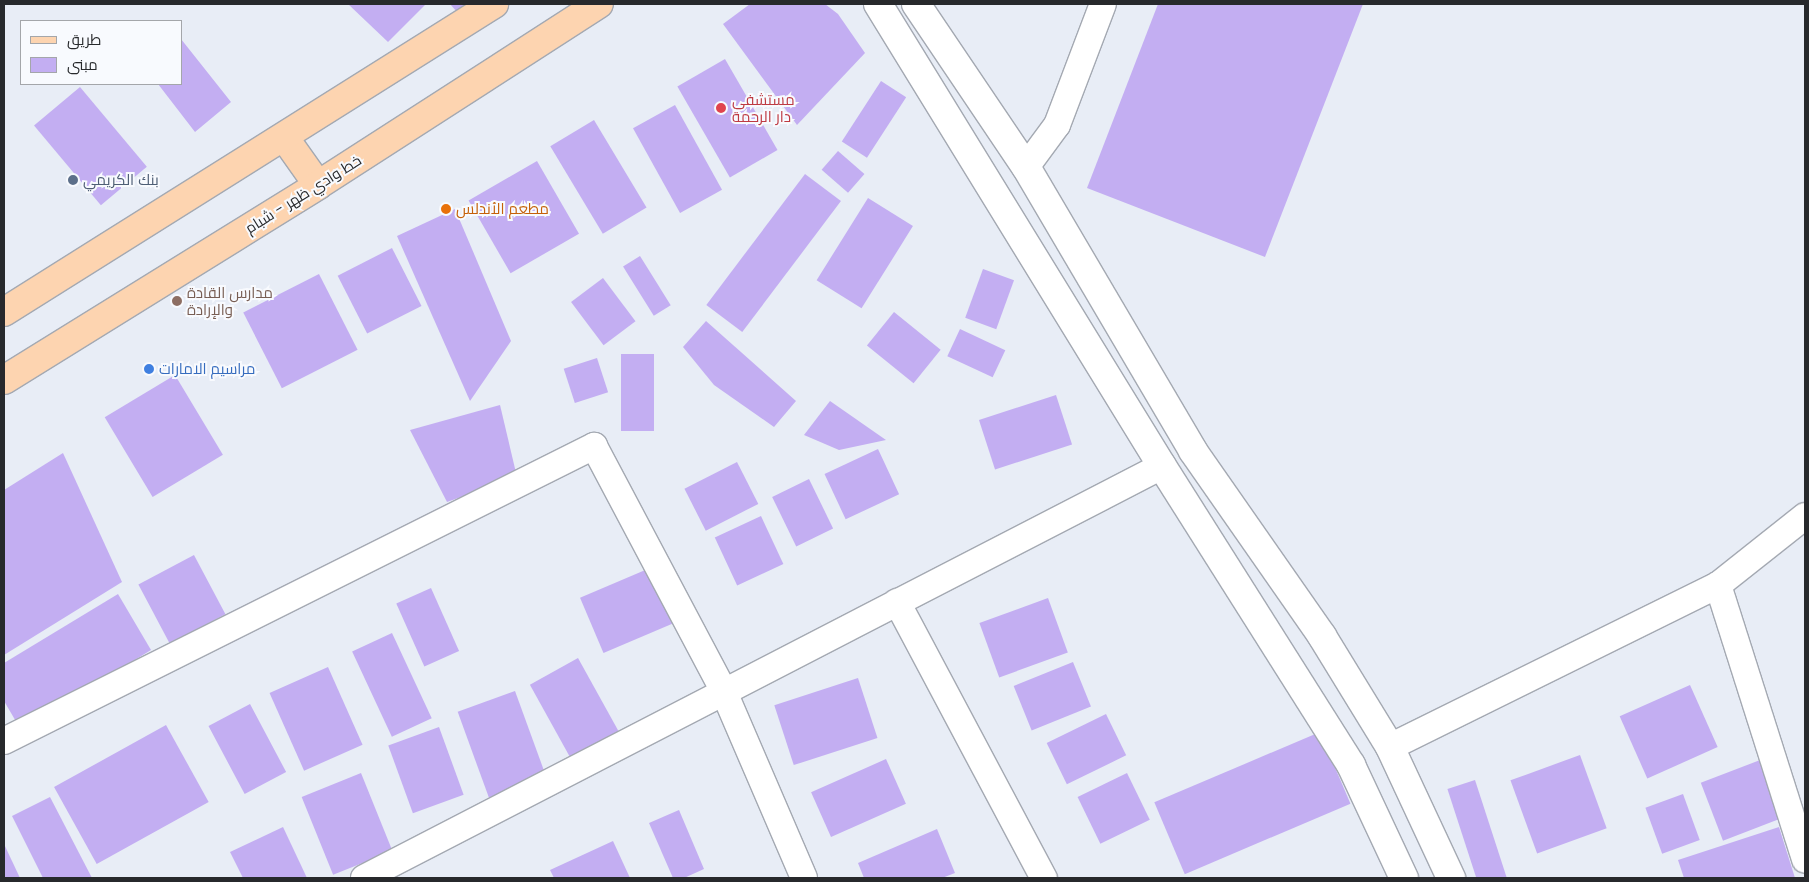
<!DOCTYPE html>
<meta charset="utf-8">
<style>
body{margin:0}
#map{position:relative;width:1809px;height:882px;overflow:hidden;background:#e8edf6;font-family:Poppins,Cairo,sans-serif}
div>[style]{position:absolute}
.building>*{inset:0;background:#c3aef2;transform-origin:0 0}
.roads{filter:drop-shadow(1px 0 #a4a9b2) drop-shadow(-1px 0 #a4a9b2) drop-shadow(0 1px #a4a9b2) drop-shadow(0 -1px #a4a9b2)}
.street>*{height:26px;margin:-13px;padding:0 13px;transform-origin:13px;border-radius:13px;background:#fff}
.secondary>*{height:28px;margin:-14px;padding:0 14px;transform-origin:14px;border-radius:14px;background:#fff}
.primary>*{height:28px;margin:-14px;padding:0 14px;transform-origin:14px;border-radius:14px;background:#fdd4b0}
.dots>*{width:14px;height:14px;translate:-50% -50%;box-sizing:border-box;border:2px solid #f8fafe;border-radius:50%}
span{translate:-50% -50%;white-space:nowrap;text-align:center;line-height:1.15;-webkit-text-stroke:4px #f8fafe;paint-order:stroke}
.health-label{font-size:15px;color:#be3a42}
.left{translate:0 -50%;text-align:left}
.service-label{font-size:15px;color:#4e5e75}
.street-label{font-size:15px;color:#27292c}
.food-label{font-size:15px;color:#c56008}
.education-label{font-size:15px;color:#785e54}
.shop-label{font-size:15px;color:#366cbe}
.frame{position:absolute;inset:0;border:5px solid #27292c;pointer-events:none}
.legend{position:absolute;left:20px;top:20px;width:162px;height:65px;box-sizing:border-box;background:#f8fafe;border:1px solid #a4a6aa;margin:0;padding:6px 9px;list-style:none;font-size:15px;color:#27292c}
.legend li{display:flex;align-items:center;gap:10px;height:25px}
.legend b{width:25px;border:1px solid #a4a6aa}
</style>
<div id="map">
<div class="building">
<div style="clip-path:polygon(348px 4px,426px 4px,388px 42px)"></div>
<div style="clip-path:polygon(450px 4px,465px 4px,457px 12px)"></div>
<div style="clip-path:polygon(750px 4px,825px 4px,838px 14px,865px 53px,797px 125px,723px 24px)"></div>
<div style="clip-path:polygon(1158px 4px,1363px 4px,1265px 257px,1087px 188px)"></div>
<div style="clip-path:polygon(181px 39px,231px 102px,195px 132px,158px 84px,181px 84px)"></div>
<div style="left:725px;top:59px;width:105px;height:55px;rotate:60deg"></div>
<div style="left:881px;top:81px;width:30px;height:72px;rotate:33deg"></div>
<div style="left:80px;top:87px;width:104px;height:60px;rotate:50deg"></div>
<div style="left:675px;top:105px;width:97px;height:48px;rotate:61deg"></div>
<div style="left:594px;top:120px;width:102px;height:51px;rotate:59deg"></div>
<div style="left:838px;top:151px;width:35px;height:25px;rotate:41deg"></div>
<div style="left:537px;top:161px;width:84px;height:79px;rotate:60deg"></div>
<div style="left:805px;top:174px;width:45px;height:164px;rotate:37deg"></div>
<div style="left:868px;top:198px;width:53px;height:97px;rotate:32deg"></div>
<div style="clip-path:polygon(455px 209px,511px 341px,470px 401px,397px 236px)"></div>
<div style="left:392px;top:248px;width:65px;height:61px;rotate:63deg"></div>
<div style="left:640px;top:256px;width:58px;height:20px;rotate:58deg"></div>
<div style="left:983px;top:269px;width:33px;height:52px;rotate:20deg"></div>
<div style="left:319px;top:274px;width:85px;height:85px;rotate:63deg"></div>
<div style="left:603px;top:278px;width:54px;height:40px;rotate:53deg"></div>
<div style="left:894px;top:312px;width:60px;height:43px;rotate:39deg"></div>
<div style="clip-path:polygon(706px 321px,796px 401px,774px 427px,714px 385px,683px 347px)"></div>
<div style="left:960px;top:329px;width:50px;height:30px;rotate:25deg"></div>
<div style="left:621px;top:354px;width:33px;height:77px"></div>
<div style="left:597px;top:358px;width:36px;height:35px;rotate:72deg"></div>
<div style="left:175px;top:375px;width:93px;height:82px;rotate:59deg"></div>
<div style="left:1056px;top:395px;width:52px;height:81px;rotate:72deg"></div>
<div style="clip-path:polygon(830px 401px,886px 440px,839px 450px,804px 435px)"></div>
<div style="clip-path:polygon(500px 405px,517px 477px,447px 502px,410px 430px)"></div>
<div style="left:878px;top:449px;width:50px;height:59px;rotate:65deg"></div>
<div style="clip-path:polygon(63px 453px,122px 582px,4px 655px,4px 490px)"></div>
<div style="left:737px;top:462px;width:47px;height:59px;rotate:63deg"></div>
<div style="left:809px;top:479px;width:55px;height:41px;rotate:64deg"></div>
<div style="left:761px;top:516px;width:53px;height:51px;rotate:65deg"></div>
<div style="left:194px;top:555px;width:67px;height:63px;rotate:62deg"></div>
<div style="left:650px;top:568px;width:60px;height:76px;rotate:67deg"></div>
<div style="left:431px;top:588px;width:69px;height:38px;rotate:66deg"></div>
<div style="clip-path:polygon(118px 594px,151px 650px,21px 730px,4px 701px,4px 663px)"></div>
<div style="left:1048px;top:598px;width:58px;height:73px;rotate:70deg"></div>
<div style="left:392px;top:633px;width:94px;height:44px;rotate:65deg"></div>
<div style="left:578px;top:658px;width:86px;height:55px;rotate:61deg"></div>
<div style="left:1073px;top:662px;width:48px;height:64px;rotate:68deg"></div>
<div style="left:328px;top:667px;width:85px;height:64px;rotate:66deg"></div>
<div style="left:858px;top:678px;width:63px;height:88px;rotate:72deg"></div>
<div style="left:1690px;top:685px;width:68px;height:77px;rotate:66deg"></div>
<div style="left:515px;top:691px;width:92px;height:61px;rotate:70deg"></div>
<div style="left:250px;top:704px;width:77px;height:47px;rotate:62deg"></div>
<div style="left:1106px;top:714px;width:46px;height:66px;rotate:64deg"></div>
<div style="left:166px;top:725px;width:88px;height:128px;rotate:61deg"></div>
<div style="left:439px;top:727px;width:72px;height:54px;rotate:70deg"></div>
<div style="left:1320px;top:732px;width:78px;height:180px;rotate:67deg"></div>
<div style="left:1580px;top:755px;width:78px;height:74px;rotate:70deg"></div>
<div style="left:1768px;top:757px;width:62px;height:72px;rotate:69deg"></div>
<div style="left:886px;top:759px;width:49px;height:82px;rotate:66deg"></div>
<div style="left:361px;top:773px;width:84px;height:64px;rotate:68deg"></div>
<div style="left:1127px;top:773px;width:52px;height:55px;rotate:64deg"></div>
<div style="left:1475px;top:780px;width:103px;height:29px;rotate:72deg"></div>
<div style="left:1683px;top:794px;width:49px;height:40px;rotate:70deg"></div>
<div style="clip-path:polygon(50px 797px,92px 878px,43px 878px,12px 816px)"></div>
<div style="clip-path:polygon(679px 810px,704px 869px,684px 878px,673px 878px,649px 823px)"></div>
<div style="clip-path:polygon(283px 827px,307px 878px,243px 878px,230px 852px)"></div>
<div style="clip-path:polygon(1779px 827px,1795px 878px,1684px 878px,1678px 860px)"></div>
<div style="clip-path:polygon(937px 829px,955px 873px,942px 878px,864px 878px,858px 863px)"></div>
<div style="clip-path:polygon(613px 841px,630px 878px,554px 878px,550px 870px)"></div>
<div style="clip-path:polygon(4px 844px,20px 878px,4px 878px)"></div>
</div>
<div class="roads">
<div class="street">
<div style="left:1026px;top:167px;width:52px;rotate:-53.6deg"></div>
<div style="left:1057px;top:125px;width:129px;rotate:-69.2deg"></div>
<div style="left:1718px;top:585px;width:288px;rotate:72.4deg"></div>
<div style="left:897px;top:602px;width:313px;rotate:62deg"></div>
<div style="left:4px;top:741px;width:660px;rotate:-26.57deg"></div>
<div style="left:594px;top:446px;width:278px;rotate:62.1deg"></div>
<div style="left:724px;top:692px;width:202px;rotate:66.7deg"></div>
<div style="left:1390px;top:747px;width:366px;rotate:-26.3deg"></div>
<div style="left:1718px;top:585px;width:111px;rotate:-38.4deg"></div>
<div style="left:364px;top:878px;width:898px;rotate:-27.31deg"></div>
</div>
<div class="secondary">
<div style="left:878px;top:4px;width:542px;rotate:58.42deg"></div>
<div style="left:1162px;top:466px;width:354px;rotate:57.7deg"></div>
<div style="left:1351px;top:765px;width:125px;rotate:64.9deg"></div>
<div style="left:916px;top:4px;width:197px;rotate:56deg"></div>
<div style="left:1026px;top:167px;width:329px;rotate:59.5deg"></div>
<div style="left:1193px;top:451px;width:226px;rotate:55.1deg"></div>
<div style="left:1322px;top:636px;width:130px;rotate:58.5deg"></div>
<div style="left:1390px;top:747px;width:145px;rotate:65deg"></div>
</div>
<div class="primary">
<div style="left:284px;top:137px;width:59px;rotate:54.7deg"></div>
<div style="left:4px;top:312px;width:579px;rotate:-32.15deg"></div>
<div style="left:4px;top:380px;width:370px;rotate:-31.8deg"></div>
<div style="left:318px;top:185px;width:334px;rotate:-32.8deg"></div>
</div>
</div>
<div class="dots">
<div style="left:721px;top:108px;background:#e0444e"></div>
<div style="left:73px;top:180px;background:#5c6f8a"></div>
<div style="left:446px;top:209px;background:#e8710a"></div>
<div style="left:177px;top:301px;background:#8d6e63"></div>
<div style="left:149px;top:369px;background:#3f7fe0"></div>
</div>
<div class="health-label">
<span class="left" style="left:732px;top:108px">مستشفى<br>دار الرحمة</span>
</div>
<div class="service-label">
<span class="left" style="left:83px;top:180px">بنك الكريمي</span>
</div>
<div class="street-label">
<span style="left:303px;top:194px;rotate:-32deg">خط وادي ظهر - شبام</span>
</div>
<div class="food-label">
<span class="left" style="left:456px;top:209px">مطعم الأندلس</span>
</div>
<div class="education-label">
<span class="left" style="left:187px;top:301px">مدارس القادة<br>والإرادة</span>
</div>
<div class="shop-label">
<span class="left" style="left:159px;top:369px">مراسيم الامارات</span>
</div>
<div class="frame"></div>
<ul class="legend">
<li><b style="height:6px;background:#fdd4b0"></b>طريق</li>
<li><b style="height:14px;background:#c3aef2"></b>مبنى</li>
</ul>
</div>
